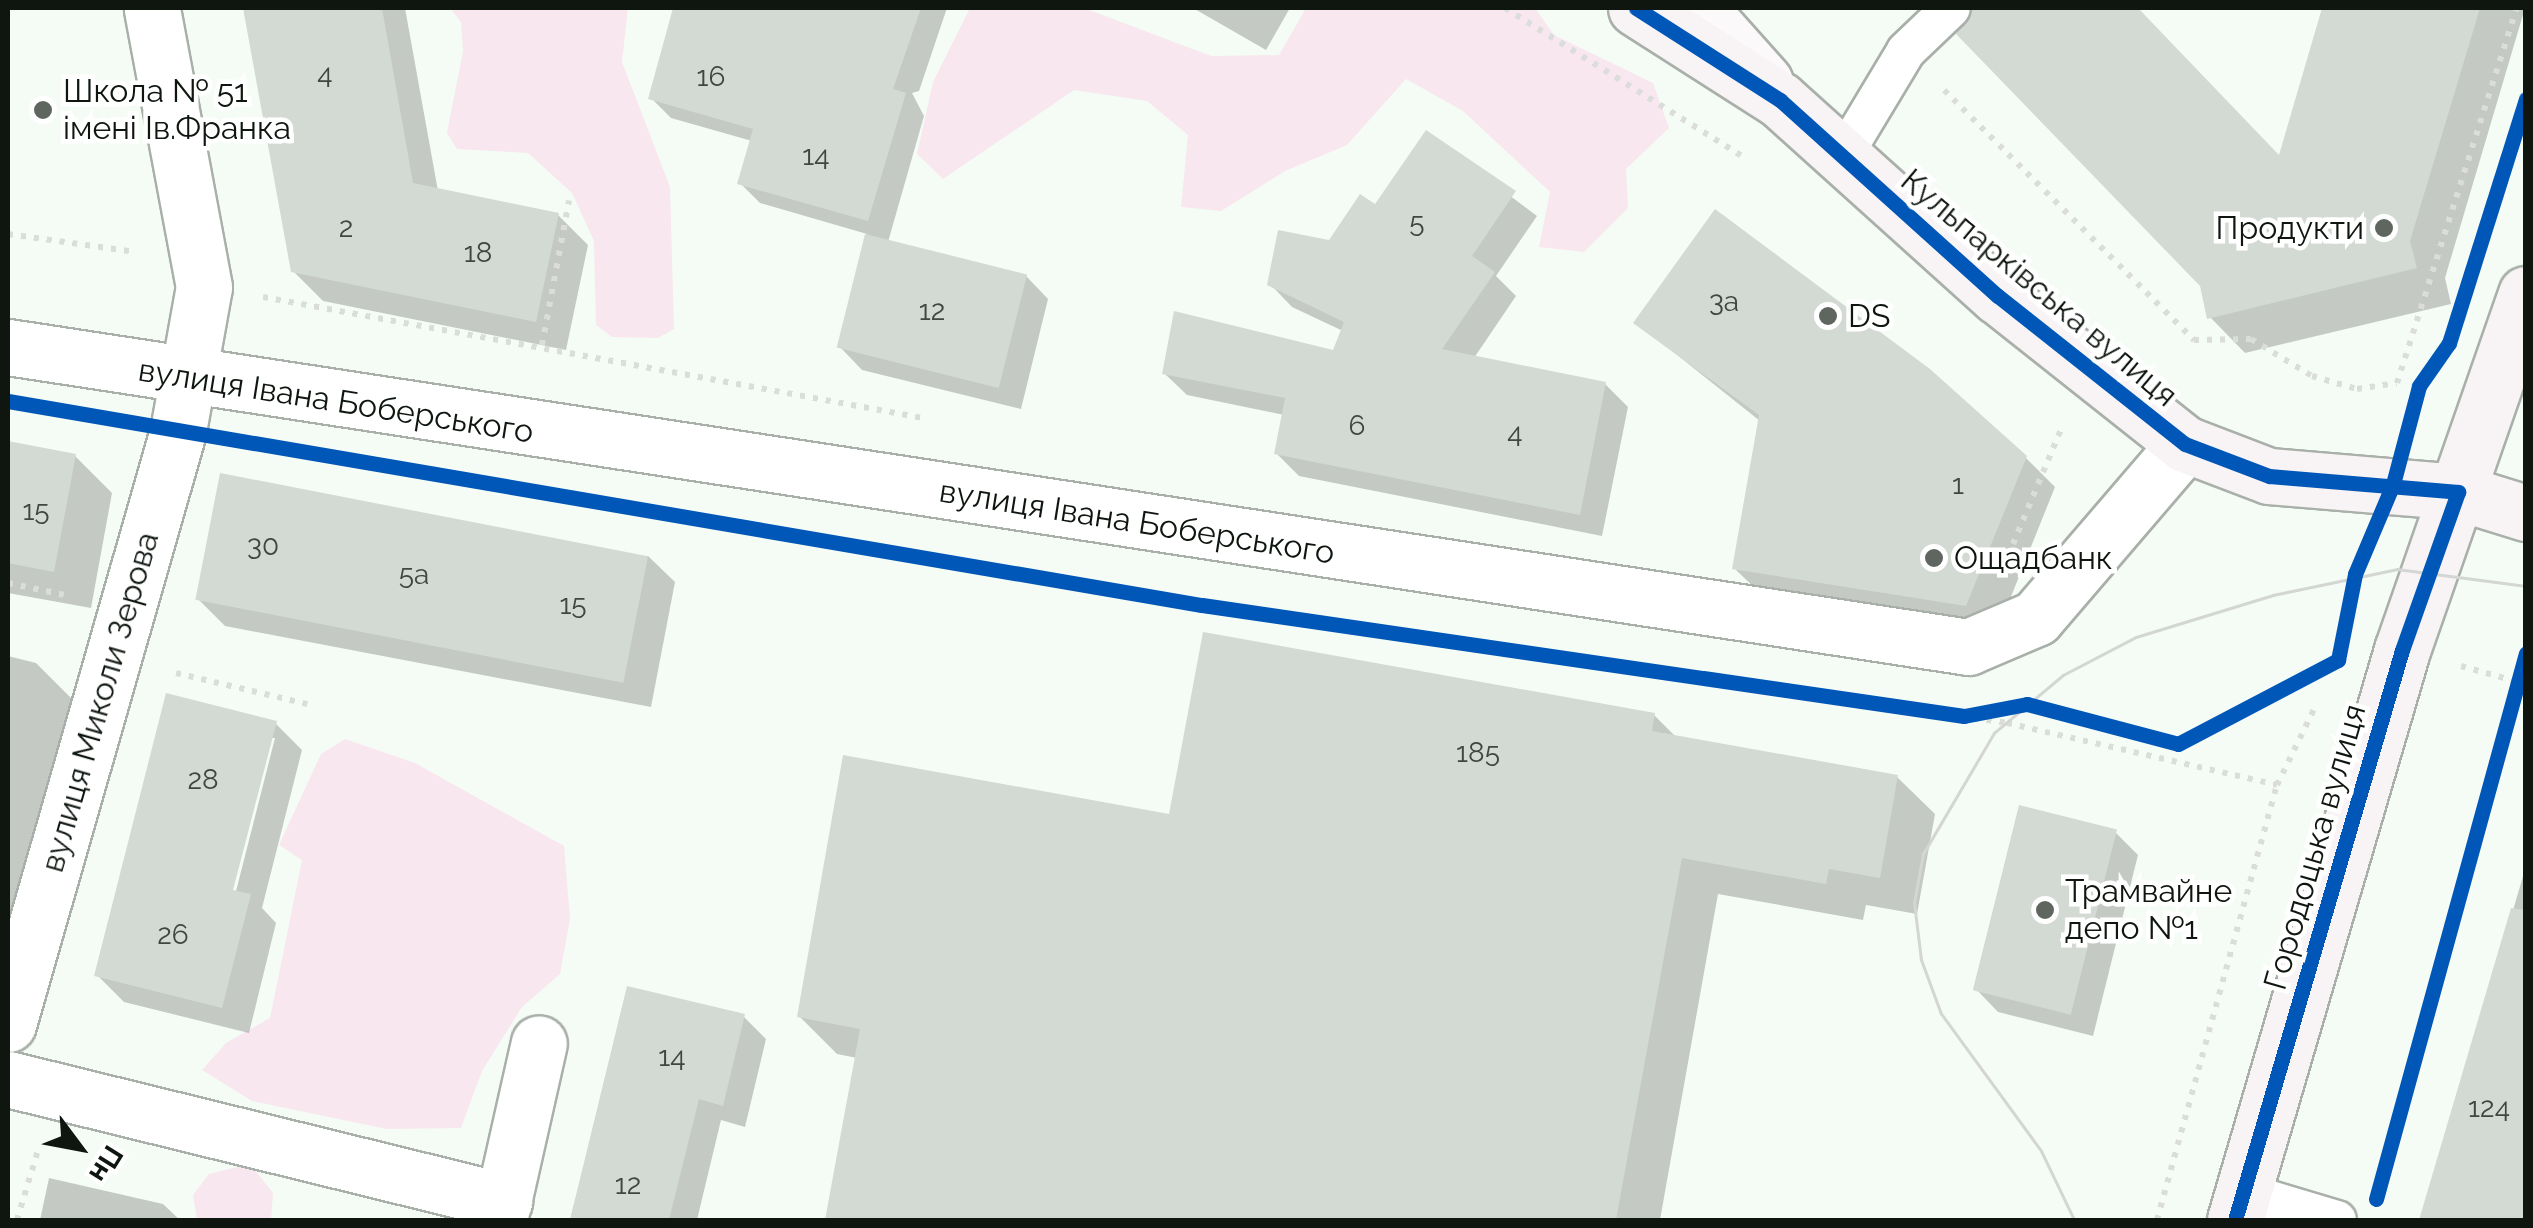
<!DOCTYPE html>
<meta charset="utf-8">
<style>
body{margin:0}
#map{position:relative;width:2533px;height:1228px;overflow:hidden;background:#f5fcf6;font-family:Raleway,sans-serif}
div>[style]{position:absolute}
.green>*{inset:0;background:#f8e7ef}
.shadow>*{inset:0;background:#0003}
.building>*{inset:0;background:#d3dad4;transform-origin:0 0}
.path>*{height:6px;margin-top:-3px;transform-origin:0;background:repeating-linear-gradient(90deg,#dbdddb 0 5px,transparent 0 13px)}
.roads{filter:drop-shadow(2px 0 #a9afa9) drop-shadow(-2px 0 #a9afa9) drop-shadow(0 2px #a9afa9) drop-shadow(0 -2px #a9afa9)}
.service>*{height:38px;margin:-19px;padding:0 19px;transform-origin:19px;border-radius:19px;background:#fefffe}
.minor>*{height:55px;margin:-27.5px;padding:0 27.5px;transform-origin:27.5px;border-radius:27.5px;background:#fefffe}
.secondary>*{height:55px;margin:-27.5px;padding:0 27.5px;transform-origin:27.5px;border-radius:27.5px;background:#fbf9f9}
.primary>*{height:55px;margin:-27.5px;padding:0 27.5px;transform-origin:27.5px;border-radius:27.5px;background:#f8f4f6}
.tram>*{height:2.5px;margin:-1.25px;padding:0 1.25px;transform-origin:1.25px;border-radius:1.25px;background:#d3d6d3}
.cycleway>*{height:15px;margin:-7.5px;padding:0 7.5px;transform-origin:7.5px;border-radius:7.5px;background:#0057b8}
.dots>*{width:28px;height:28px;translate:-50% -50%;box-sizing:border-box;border:5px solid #fff;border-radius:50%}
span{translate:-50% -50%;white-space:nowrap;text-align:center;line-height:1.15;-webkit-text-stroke:9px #fff;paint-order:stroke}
.number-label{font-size:28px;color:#3f4740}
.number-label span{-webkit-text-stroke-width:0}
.poi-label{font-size:32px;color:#0e160f}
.left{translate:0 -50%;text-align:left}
.right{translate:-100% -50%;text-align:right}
.street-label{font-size:32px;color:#0e160f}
.frame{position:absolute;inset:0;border:10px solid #0e160f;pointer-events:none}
.north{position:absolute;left:30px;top:1098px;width:100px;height:100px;-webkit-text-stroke:8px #fff;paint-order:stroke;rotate:122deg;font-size:28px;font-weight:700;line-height:40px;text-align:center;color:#0e160f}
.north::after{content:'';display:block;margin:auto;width:35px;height:45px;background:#0e160f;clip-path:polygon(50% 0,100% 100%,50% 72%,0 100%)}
</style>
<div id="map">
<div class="green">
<div style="clip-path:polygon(450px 8px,628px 8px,622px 62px,670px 187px,674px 329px,658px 338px,612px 337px,596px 325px,594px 241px,572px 193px,528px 153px,457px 149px,447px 133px,463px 51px,461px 22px)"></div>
<div style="clip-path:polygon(970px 8px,1084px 8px,1211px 56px,1279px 55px,1306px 8px,1535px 8px,1554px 35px,1653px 83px,1669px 128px,1626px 169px,1628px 208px,1584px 252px,1539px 247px,1550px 192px,1463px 111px,1406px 79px,1347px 145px,1285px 171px,1221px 211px,1181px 207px,1188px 135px,1147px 101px,1074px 90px,943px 179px,917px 154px,933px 82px)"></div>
<div style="clip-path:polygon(345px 739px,415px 763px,564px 846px,570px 919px,560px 974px,522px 1007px,482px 1071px,461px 1128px,387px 1129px,252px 1101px,202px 1070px,226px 1043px,270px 1018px,302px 860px,279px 845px,321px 754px)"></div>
<div style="clip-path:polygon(250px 1164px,273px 1193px,271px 1220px,197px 1220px,193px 1195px,209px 1174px)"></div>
</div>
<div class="shadow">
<div style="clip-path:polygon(246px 8px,405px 8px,438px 191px,558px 215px,588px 245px,566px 350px,323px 301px,293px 271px)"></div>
<div style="clip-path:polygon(676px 8px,788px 13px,790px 8px,947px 8px,919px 91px,912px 93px,924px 116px,888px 242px,1026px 276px,1048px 299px,1021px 409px,862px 370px,840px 347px,867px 234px,760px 203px,740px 183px,752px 141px,671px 118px,651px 98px)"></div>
<div style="clip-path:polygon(1193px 8px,1290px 8px,1266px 50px)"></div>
<div style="clip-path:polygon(1935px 8px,2133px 8px,2280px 159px,2325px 8px,2525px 8px,2445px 278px,2451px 304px,2245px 353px,2210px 317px,2202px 285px)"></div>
<div style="clip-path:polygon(1426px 133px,1537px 216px,1496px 276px,1516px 296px,1474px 358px,1605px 384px,1628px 407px,1602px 536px,1299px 476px,1276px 453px,1284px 415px,1187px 395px,1164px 373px,1335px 353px,1343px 331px,1292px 307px,1270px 284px,1376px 208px)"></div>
<div style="clip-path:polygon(1637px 323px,2025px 457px,2055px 487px,1996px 634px,1764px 597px,1734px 568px,1760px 421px)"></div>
<div style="clip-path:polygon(8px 443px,75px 456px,112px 493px,91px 608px,8px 593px)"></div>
<div style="clip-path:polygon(648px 556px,675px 582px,651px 707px,225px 626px,198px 599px)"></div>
<div style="clip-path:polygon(8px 656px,36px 663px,73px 700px,8px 948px)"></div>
<div style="clip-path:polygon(1654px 715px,1676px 737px,1897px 777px,1935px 814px,1917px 914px,1866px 905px,1863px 920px,1718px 894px,1660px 1220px,828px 1220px,857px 1058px,837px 1054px,799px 1016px,1171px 816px)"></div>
<div style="clip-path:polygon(evenodd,275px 723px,302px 750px,262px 908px,276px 923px,249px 1033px,124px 1002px,97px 975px,275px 723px,270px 738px,275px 738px,233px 903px,228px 902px,270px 738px)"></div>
<div style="clip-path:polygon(2115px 832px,2138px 855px,2093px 1036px,1998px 1012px,1976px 989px)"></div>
<div style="clip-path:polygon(2526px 866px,2526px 1220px,2422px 1220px)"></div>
<div style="clip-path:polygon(629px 989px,744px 1017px,766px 1039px,745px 1127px,721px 1120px,697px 1220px,570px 1220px)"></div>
<div style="clip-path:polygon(49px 1178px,163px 1204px,180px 1220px,40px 1220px)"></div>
</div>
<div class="building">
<div style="clip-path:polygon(243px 8px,382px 8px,413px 183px,559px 213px,536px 322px,291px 272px)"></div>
<div style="clip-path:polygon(673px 8px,921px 8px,893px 89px,906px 93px,868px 221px,737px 184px,753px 129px,648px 99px)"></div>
<div style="clip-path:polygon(1973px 8px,2138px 8px,2279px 155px,2322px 8px,2480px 8px,2410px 241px,2417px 268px,2207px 319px,2200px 286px,1956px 34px)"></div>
<div style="clip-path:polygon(1426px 130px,1516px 191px,1472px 256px,1495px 272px,1442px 349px,1606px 382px,1580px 515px,1274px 454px,1285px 398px,1162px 374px,1174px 311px,1333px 350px,1344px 322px,1267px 285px,1278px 230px,1329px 240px,1360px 194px,1375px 204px)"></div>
<div style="clip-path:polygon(1715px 209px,1930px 369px,2027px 456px,1966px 606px,1732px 569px,1759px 415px,1633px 323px)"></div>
<div style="left:865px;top:234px;width:167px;height:117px;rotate:14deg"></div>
<div style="clip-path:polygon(8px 441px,76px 454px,54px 572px,8px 563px)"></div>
<div style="left:220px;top:473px;width:436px;height:129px;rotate:11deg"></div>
<div style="clip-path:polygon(1203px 632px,1655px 713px,1652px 731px,1898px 775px,1880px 878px,1829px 869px,1826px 884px,1682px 858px,1616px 1220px,825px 1220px,860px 1029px,797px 1017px,843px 755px,1169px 814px)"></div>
<div style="clip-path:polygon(166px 693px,277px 721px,233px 890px,251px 894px,222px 1008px,94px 976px)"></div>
<div style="left:2019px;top:805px;width:101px;height:191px;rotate:14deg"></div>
<div style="clip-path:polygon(2511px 908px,2526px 910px,2526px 1220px,2419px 1220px)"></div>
<div style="clip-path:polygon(627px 986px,745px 1014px,723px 1106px,699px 1099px,669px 1220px,570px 1220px)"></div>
</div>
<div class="path">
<div style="left:1505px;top:8px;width:281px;rotate:32deg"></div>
<div style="left:1944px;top:90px;width:354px;rotate:45deg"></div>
<div style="left:2194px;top:340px;width:57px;rotate:-1deg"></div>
<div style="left:2251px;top:339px;width:71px;rotate:31.2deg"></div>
<div style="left:2312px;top:376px;width:47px;rotate:16.1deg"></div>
<div style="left:2357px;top:389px;width:40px;rotate:-8.5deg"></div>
<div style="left:2397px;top:383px;width:394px;rotate:-72.3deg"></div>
<div style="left:8px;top:234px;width:129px;rotate:8deg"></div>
<div style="left:263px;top:297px;width:671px;rotate:10.39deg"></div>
<div style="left:542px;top:345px;width:147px;rotate:-79.4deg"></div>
<div style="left:792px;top:536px;width:416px;rotate:9.6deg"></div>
<div style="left:1202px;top:605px;width:814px;rotate:8.34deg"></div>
<div style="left:2007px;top:723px;width:277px;rotate:12.9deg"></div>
<div style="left:2013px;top:544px;width:127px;rotate:-67.3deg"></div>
<div style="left:8px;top:583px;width:58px;rotate:11.9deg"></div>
<div style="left:2461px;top:666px;width:59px;rotate:15.7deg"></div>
<div style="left:176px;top:673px;width:135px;rotate:13.3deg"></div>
<div style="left:2379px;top:1187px;width:554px;rotate:-74.61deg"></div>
<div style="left:17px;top:1220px;width:73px;rotate:-73.3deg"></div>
<div style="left:2157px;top:1220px;width:451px;rotate:-74.6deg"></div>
<div style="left:2277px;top:785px;width:89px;rotate:-64deg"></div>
</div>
<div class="roads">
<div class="service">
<div style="left:1843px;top:156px;width:122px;rotate:-59deg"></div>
<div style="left:1906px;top:51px;width:62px;rotate:-43.7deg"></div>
<div style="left:2243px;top:1192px;width:98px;rotate:16.6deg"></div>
</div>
<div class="minor">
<div style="left:8px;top:347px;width:1983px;rotate:8.7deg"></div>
<div style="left:1968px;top:647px;width:74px;rotate:-23.1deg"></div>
<div style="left:2036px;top:618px;width:229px;rotate:-49.4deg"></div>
<div style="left:8px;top:1024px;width:617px;rotate:-74deg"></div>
<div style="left:178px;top:431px;width:146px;rotate:-79.8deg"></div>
<div style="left:204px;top:287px;width:284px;rotate:-100.6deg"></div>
<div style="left:8px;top:1079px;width:511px;rotate:13.82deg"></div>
<div style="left:499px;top:1220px;width:181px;rotate:-77.3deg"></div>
</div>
<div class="secondary">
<div style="left:1699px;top:8px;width:99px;rotate:48.3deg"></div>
</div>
<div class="primary">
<div style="left:1636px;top:8px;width:171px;rotate:32.6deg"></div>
<div style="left:1780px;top:100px;width:293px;rotate:42deg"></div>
<div style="left:1998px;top:296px;width:238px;rotate:38.4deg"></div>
<div style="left:2185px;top:444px;width:90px;rotate:20.9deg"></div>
<div style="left:2269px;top:476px;width:190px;rotate:4.8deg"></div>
<div style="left:2458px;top:492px;width:71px;rotate:17.2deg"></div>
<div style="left:2235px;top:1220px;width:594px;rotate:-73.67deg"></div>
<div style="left:2402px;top:650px;width:377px;rotate:-70.8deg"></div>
</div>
</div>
<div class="tram">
<div style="left:2074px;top:1220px;width:76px;rotate:-115.6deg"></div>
<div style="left:2041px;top:1151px;width:170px;rotate:-126.1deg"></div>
<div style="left:1941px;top:1014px;width:58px;rotate:-110.3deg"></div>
<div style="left:1921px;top:960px;width:57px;rotate:-97deg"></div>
<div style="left:1914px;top:903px;width:50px;rotate:-79.6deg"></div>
<div style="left:1923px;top:854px;width:140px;rotate:-59.6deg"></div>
<div style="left:1994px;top:733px;width:90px;rotate:-40deg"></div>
<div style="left:2063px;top:675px;width:82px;rotate:-27.5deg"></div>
<div style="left:2136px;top:637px;width:143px;rotate:-17deg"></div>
<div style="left:2273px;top:595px;width:127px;rotate:-11.8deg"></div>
<div style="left:2397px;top:569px;width:130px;rotate:7.5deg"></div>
</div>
<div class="cycleway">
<div style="left:1636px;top:8px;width:171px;rotate:32.6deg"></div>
<div style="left:1780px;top:100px;width:293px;rotate:42deg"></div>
<div style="left:1998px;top:296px;width:238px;rotate:38.4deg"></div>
<div style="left:2185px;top:444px;width:90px;rotate:20.9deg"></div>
<div style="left:2269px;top:476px;width:190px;rotate:4.8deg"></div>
<div style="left:2458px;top:492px;width:168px;rotate:109.5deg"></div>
<div style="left:2402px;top:650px;width:594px;rotate:106.33deg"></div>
<div style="left:8px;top:401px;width:1211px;rotate:9.7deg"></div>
<div style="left:1202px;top:605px;width:770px;rotate:8.29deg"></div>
<div style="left:1964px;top:716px;width:64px;rotate:-10.8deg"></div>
<div style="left:2027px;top:704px;width:156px;rotate:14.8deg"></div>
<div style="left:2178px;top:744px;width:181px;rotate:-27.7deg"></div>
<div style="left:2338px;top:660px;width:88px;rotate:-78.8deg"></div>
<div style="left:2355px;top:574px;width:98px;rotate:-67.1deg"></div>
<div style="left:2393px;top:484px;width:101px;rotate:-75.1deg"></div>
<div style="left:2419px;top:386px;width:52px;rotate:-55.1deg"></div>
<div style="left:2449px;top:343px;width:256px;rotate:-72.5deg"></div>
<div style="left:2376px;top:1199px;width:566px;rotate:-74.64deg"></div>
</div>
<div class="dots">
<div style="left:43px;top:110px;background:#5f6660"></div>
<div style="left:2384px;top:228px;background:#5f6660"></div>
<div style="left:1828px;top:316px;background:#5f6660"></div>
<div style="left:1934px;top:558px;background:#5f6660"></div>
<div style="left:2045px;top:910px;background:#5f6660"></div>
</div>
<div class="number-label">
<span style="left:325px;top:74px">4</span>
<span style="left:711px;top:77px">16</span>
<span style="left:816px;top:156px">14</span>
<span style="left:1417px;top:223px">5</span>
<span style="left:346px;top:228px">2</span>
<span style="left:478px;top:253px">18</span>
<span style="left:1724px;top:302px">3а</span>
<span style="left:932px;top:311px">12</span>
<span style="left:1357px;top:426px">6</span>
<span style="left:1515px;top:433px">4</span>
<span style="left:1958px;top:485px">1</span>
<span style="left:36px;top:511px">15</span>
<span style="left:263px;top:546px">30</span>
<span style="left:414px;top:575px">5а</span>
<span style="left:573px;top:605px">15</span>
<span style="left:1478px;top:753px">185</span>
<span style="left:203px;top:780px">28</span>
<span style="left:173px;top:935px">26</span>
<span style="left:672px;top:1057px">14</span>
<span style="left:2489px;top:1108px">124</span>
<span style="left:628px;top:1185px">12</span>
</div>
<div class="poi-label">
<span class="left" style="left:63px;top:110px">Школа № 51<br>імені Ів.Франка</span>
<span class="right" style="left:2364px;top:228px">Продукти</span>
<span class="left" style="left:1848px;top:316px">DS</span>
<span class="left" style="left:1954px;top:558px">Ощадбанк</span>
<span class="left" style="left:2065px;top:910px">Трамвайне<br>депо №1</span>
</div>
<div class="street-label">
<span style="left:2039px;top:288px;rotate:40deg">Кульпарківська вулиця</span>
<span style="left:336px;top:401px;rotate:9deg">вулиця Івана Боберського</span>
<span style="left:1137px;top:522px;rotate:9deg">вулиця Івана Боберського</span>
<span style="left:100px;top:702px;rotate:-74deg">вулиця Миколи Зерова</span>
<span style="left:2315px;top:847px;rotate:-74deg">Городоцька вулиця</span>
</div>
<div class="frame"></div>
<div class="north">Пн</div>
</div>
